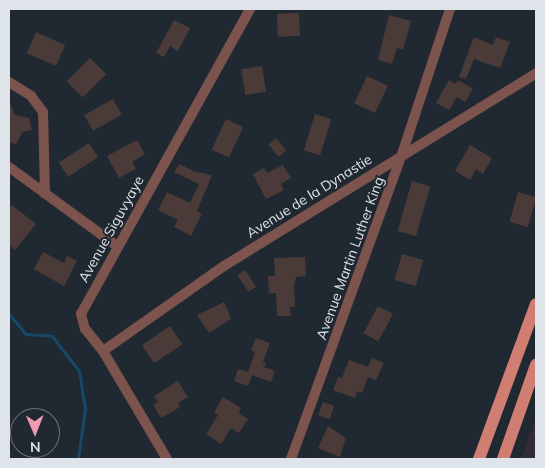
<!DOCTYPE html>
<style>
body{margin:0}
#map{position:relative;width:545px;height:468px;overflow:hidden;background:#202831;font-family:Mulish,sans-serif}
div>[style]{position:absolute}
.education>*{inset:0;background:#342a39}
.stream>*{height:3px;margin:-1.5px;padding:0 1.5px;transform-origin:1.5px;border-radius:1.5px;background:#164867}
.building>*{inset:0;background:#4a3b39;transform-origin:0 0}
.street>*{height:10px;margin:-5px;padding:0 5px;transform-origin:5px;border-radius:5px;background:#7c534d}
.primary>*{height:12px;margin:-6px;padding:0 6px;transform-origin:6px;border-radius:6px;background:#d07d72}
span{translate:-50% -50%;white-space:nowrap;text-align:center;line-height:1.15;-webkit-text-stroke:4px #202831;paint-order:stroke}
.street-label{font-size:14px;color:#dfe4ea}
.frame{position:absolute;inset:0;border:10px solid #dfe4ea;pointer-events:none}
.north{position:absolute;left:10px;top:408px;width:50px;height:50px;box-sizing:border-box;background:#202831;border:1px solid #6c737b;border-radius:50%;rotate:179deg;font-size:14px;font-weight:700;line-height:20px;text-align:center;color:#dfe4ea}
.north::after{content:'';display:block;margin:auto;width:18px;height:22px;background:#f19ab3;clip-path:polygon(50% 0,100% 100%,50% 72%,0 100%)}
</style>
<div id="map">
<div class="education">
<div style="clip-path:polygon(536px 418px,536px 459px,521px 459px)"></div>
</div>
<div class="stream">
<div style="left:9px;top:314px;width:26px;rotate:50deg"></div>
<div style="left:26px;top:334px;width:26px;rotate:4deg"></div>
<div style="left:52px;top:336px;width:44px;rotate:52.4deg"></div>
<div style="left:79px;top:371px;width:38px;rotate:81deg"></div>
<div style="left:85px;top:409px;width:50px;rotate:98deg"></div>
</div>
<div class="building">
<div style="left:299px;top:13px;width:23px;height:22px;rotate:88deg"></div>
<div style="clip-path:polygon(389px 15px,411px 21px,403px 50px,397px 48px,392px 64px,378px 60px)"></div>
<div style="clip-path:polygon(174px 20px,190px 28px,178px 51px,170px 46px,164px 57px,156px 53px)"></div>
<div style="left:36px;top:32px;width:32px;height:23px;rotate:24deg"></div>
<div style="clip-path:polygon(474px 37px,493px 45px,496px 37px,510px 42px,500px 68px,474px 59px,466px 79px,459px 77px)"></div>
<div style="left:90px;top:58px;width:23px;height:33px;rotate:45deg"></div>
<div style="left:262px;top:66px;width:26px;height:21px;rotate:81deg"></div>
<div style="left:367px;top:76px;width:23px;height:30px;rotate:25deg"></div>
<div style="clip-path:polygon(449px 80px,455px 84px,458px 80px,473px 89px,465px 102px,457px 97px,449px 110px,436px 103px)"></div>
<div style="left:113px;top:99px;width:18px;height:33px;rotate:61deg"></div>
<div style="clip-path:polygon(9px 100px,15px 115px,29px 118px,32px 130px,22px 132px,16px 145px,9px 142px)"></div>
<div style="left:315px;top:114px;width:17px;height:38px;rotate:17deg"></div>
<div style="left:226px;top:119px;width:19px;height:34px;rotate:25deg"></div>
<div style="left:276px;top:138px;width:16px;height:10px;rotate:50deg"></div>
<div style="clip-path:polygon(137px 140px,145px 154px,132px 162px,136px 169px,119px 178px,107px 156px)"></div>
<div style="left:89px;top:143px;width:17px;height:36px;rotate:57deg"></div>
<div style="clip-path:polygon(470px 145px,492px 158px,483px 174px,476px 169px,470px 180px,455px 171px)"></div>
<div style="clip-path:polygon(179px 164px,196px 172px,212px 175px,197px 211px,202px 214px,191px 236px,174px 227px,178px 220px,158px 210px,167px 192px,190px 203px,199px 184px,174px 172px)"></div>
<div style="clip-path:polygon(283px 165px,291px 178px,281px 184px,284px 190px,266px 199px,253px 174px,264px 168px,267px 173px)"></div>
<div style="left:412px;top:181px;width:19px;height:52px;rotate:16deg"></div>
<div style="left:518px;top:192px;width:19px;height:31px;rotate:16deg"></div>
<div style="clip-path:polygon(12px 205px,36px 224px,15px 250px,9px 245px,9px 209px)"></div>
<div style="clip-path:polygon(43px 252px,64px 263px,67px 256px,77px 261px,64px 286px,34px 269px)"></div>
<div style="left:402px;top:254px;width:22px;height:27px;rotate:16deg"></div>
<div style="clip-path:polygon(305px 257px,306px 276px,296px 277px,294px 285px,295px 307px,290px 307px,291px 316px,277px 316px,276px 293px,269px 293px,268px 276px,275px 276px,274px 258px)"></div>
<div style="left:245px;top:270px;width:20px;height:9px;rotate:57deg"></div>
<div style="clip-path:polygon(224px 302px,231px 319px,209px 333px,197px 315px)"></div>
<div style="left:378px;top:306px;width:17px;height:31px;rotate:28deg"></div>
<div style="left:170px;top:326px;width:22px;height:34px;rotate:56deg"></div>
<div style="clip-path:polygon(256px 338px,270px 343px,263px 362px,266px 363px,264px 367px,275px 371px,271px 382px,252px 375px,248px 386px,234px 381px,238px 369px,248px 372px,255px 352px,251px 350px)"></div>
<div style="clip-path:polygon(372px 358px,384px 363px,376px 380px,368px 377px,362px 393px,357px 391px,355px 398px,333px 390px,338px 377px,342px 378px,349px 360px,368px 367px)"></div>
<div style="clip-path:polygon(178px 381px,188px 397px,178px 403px,180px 407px,161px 418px,153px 405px,158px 402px,154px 396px)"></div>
<div style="clip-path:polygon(223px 397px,241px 408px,239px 413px,248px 419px,239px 433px,231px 428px,221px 444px,206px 434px,218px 415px,214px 412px)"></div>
<div style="left:323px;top:402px;width:12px;height:14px;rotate:20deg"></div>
<div style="clip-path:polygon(328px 426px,346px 438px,340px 457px,318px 448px)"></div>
</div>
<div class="street">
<div style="left:9px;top:82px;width:26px;rotate:32deg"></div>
<div style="left:31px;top:96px;width:20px;rotate:53deg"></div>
<div style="left:43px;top:112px;width:82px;rotate:88.6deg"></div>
<div style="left:9px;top:167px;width:134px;rotate:36.2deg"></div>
<div style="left:103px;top:351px;width:148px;rotate:-35.1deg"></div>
<div style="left:224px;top:266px;width:367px;rotate:-31.7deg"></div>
<div style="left:167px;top:459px;width:126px;rotate:-120.7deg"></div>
<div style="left:103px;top:351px;width:28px;rotate:-129deg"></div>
<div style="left:85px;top:329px;width:16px;rotate:-105deg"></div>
<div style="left:81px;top:314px;width:349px;rotate:-61deg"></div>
<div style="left:291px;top:459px;width:325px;rotate:-70deg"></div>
<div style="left:402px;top:154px;width:153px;rotate:-71.7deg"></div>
</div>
<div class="primary">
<div style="left:479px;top:459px;width:165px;rotate:-69.8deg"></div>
<div style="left:503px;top:459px;width:100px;rotate:-70.7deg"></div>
</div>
<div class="street-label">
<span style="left:309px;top:196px;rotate:-32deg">Avenue de la Dynastie</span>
<span style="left:111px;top:229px;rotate:-61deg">Avenue Siguvyaye</span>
<span style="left:350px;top:258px;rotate:-70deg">Avenue Martin Luther King</span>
</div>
<div class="frame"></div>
<div class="north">N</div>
</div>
